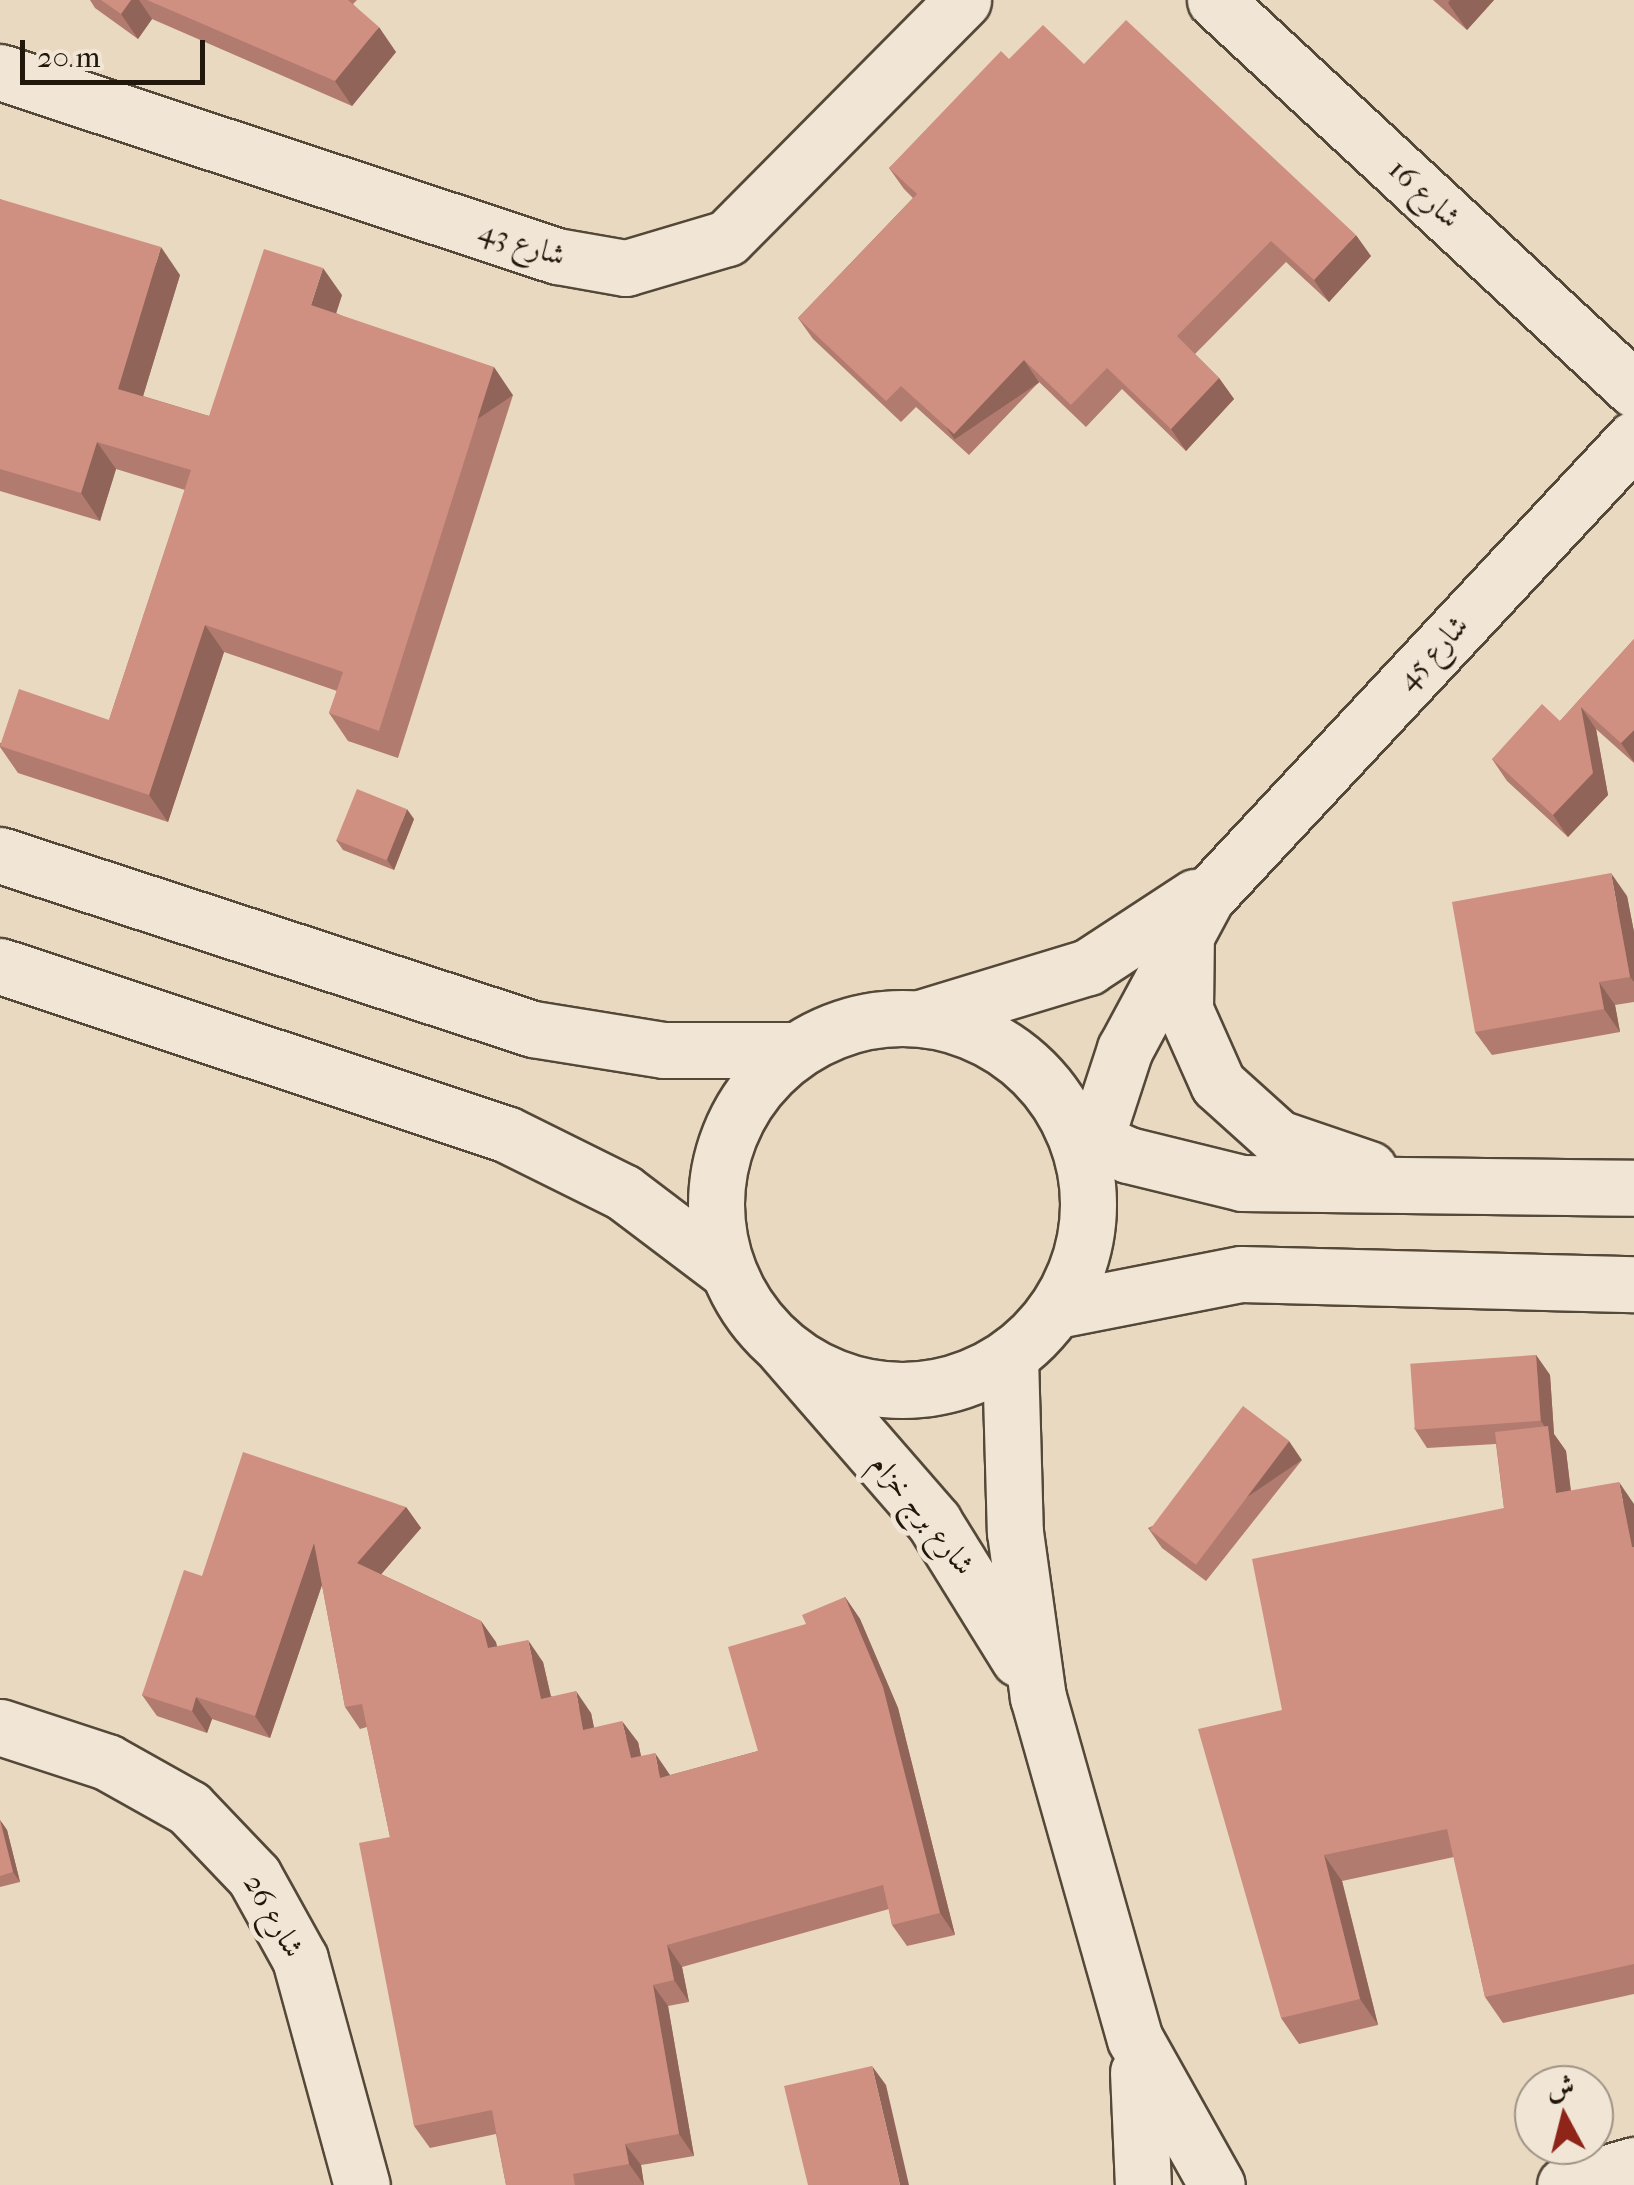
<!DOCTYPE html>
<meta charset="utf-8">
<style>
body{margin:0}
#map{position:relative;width:1634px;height:2185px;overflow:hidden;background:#e9d9c0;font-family:"IM FELL French Canon",Amiri,serif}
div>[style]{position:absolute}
.roads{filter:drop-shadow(2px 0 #544838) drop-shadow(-2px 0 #544838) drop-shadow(0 2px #544838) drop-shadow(0 -2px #544838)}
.minor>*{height:55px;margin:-27.5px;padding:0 27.5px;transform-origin:27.5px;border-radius:27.5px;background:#f1e6d6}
.tertiary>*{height:55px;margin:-27.5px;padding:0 27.5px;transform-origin:27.5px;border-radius:27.5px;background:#f1e6d6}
.tertiary>.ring{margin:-27.5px;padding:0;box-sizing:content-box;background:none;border:55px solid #f1e6d6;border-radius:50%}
.wall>*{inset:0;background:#b27b6f}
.shaded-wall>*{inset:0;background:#91645a;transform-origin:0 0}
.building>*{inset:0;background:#cf8f81;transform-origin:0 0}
span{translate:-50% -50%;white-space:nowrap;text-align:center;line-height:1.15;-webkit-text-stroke:10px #f1e6d6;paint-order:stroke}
.street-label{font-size:30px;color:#22170b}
.north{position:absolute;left:1514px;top:2065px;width:100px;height:100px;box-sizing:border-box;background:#f1e6d6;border:2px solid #9e9385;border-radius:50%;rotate:353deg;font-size:28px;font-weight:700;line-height:40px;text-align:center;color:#22170b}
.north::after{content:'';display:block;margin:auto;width:35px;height:45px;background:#8f2418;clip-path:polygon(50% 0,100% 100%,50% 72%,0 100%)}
.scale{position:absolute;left:20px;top:40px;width:185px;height:45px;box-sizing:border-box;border:5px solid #22170b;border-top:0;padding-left:12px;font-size:30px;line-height:35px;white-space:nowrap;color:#22170b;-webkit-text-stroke:8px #f1e6d6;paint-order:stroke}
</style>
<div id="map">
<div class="roads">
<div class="minor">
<div style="left:1215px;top:0;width:572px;rotate:42.87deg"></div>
<div style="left:0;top:72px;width:587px;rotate:18.28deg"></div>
<div style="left:557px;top:256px;width:70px;rotate:9.9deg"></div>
<div style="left:626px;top:268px;width:105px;rotate:-16.5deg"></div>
<div style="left:727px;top:238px;width:335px;rotate:-45.2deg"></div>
<div style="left:920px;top:1018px;width:176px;rotate:-16.9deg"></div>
<div style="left:1088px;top:967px;width:128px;rotate:-33.2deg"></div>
<div style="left:1086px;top:1168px;width:125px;rotate:-71.9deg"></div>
<div style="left:1125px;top:1049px;width:173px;rotate:-61.7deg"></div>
<div style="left:1207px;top:897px;width:626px;rotate:-47.01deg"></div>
<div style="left:783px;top:1348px;width:230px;rotate:49deg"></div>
<div style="left:934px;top:1522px;width:161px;rotate:58.2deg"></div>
<div style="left:1010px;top:1357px;width:175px;rotate:88.4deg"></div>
<div style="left:1015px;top:1532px;width:167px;rotate:82.1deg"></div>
<div style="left:1038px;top:1697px;width:355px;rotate:74.2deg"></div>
<div style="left:1135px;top:2039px;width:167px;rotate:60.7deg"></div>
<div style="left:0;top:1727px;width:113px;rotate:18.1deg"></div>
<div style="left:107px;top:1762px;width:94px;rotate:29.3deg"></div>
<div style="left:189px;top:1808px;width:94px;rotate:46.3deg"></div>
<div style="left:254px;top:1876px;width:95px;rotate:61deg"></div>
<div style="left:300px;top:1959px;width:234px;rotate:74.7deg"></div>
<div style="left:1138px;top:2072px;width:113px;rotate:87.5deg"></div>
<div style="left:1565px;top:2185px;width:72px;rotate:-16.2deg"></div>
</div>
<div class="tertiary">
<div style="left:0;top:855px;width:561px;rotate:18.08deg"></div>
<div style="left:533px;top:1029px;width:133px;rotate:9.1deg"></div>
<div style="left:664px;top:1050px;width:133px"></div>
<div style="left:1186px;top:929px;width:81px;rotate:90.7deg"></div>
<div style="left:1185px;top:1010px;width:81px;rotate:66deg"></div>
<div style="left:1218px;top:1084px;width:81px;rotate:42deg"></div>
<div style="left:1278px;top:1138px;width:96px;rotate:18.8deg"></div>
<div style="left:0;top:966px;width:533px;rotate:18.37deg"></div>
<div style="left:506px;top:1134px;width:131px;rotate:26.4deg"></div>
<div style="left:623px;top:1192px;width:129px;rotate:37.1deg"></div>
<div class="ring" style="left:716px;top:1018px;width:317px;height:317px"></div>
<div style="left:1074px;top:1131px;width:59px;rotate:24deg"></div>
<div style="left:1128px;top:1155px;width:117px;rotate:13.8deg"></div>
<div style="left:1242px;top:1183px;width:392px;rotate:0.7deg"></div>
<div style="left:1057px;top:1310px;width:187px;rotate:-11.1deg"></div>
<div style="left:1241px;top:1274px;width:393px;rotate:1.5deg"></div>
</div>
</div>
<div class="wall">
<div style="clip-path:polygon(90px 0,357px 0,353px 4px,396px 52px,352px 106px,152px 19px,138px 39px,95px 8px)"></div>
<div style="clip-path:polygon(1433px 0,1494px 0,1467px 30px)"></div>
<div style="clip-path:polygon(1009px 59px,1084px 64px,1371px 256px,1329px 302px,1286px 262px,1195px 354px,1219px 378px,1234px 399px,1186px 451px,1122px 389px,1086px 427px,1039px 382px,969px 455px,916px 407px,901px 422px,813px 339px,798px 318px,913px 198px,904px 189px,889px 168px)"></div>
<div style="clip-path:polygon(0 199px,180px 275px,143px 396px,209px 416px,342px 295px,336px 313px,513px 395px,398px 758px,348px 741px,329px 713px,337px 691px,224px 652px,168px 822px,18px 773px,0 747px,0 743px,109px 720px,185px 490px,116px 469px,100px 521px,0 491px)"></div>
<div style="clip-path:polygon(1634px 639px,1634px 763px,1596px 729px,1608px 795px,1568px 837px,1507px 781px,1492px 759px,1560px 721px)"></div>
<div style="clip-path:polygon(414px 819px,394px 870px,343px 850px,336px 840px)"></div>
<div style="clip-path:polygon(1627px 896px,1634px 932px,1634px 1002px,1615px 1005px,1620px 1032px,1492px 1055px,1475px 1032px)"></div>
<div style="clip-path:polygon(1536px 1355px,1550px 1375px,1554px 1434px,1566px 1451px,1571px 1491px,1634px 1504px,1634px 1994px,1503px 2023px,1485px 1997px,1454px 1857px,1342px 1881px,1378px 2025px,1299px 2044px,1281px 2018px,1282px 1710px,1504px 1508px,1496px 1444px,1427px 1448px,1414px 1428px)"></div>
<div style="clip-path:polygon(1302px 1460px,1206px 1581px,1162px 1548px,1148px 1528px)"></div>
<div style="clip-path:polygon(406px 1507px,421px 1528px,381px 1574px,481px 1621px,497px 1646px,543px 1662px,551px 1696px,591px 1713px,594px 1728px,638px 1742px,641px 1756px,670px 1775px,758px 1751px,806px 1624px,845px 1597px,860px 1619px,898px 1708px,955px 1935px,907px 1946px,892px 1925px,889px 1909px,682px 1967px,689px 2002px,668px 2006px,694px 2156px,641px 2165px,644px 2185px,506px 2185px,496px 2134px,430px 2148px,414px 2126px,390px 1837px,367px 1727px,360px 1729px,345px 1707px,322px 1585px,270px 1738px,212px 1719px,207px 1733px,157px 1716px,142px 1695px,202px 1576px)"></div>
<div style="clip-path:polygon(0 1820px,7px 1830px,20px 1882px,0 1887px)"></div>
</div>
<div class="shaded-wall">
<div style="clip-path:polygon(131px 0,139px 0,152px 19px,138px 39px,121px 14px)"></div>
<div style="clip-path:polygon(1450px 0,1494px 0,1467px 30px,1448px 3px)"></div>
<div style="clip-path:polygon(379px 27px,396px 52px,352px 106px,335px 81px)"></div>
<div style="clip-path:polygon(1356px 235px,1371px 256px,1329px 302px,1314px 280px)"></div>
<div style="clip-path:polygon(161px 247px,180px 275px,137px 416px,118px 389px)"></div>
<div style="clip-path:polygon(323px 268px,342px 295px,330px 332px,311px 305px)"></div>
<div style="left:1024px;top:360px;width:27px;height:102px;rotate:56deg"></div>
<div style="left:494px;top:367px;width:34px;height:382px;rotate:56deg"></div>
<div style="clip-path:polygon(1219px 378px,1234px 399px,1186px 451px,1171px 429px)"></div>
<div style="clip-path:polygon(97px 442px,116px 469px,100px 521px,81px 493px)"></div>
<div style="clip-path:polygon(205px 625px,224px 652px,168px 822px,149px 795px)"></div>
<div style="clip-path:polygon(1581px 707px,1596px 729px,1608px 795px,1568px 837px,1553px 815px)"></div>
<div style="clip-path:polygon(1634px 730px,1634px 762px,1621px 743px)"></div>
<div style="clip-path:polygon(407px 809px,414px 819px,394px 870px,387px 860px)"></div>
<div style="clip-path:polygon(1611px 873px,1627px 896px,1634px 932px,1634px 982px,1630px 977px)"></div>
<div style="clip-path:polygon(1599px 982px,1615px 1005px,1620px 1032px,1604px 1009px)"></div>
<div style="clip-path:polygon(1536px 1355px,1550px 1375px,1554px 1434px,1566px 1451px,1574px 1519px,1556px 1493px,1548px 1432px,1541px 1421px)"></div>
<div style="left:1289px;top:1441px;width:23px;height:154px;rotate:56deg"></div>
<div style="clip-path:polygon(1619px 1482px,1634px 1504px,1634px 1550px,1632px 1547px)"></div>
<div style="clip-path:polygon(406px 1507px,421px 1528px,372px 1585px,357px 1563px)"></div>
<div style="clip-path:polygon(314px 1543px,329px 1564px,270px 1738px,255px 1716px)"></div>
<div style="clip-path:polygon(845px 1597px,860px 1619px,898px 1708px,955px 1935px,940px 1913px)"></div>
<div style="clip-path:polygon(481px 1621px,496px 1642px,503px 1670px,488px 1648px)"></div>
<div style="clip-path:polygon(528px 1640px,543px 1662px,556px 1720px,541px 1699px)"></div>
<div style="clip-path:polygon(576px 1691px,591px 1713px,599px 1752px,583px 1730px)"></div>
<div style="clip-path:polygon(196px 1697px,212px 1719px,207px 1733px,192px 1711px)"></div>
<div style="clip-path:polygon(622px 1721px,638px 1742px,646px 1780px,631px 1758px)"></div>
<div style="clip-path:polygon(655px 1753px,670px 1775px,660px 1778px)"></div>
<div style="clip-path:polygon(0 1820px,7px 1830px,20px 1882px,13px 1872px)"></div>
<div style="clip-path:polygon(1324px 1855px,1342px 1881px,1378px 2025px,1360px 1999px)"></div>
<div style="clip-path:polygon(667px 1945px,682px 1967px,689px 2002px,674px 1980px)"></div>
<div style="clip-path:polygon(653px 1985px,668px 2006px,694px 2156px,679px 2134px)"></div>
<div style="clip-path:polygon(872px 2066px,886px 2085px,909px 2185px,900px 2185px)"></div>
<div style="clip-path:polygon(625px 2144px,641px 2165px,644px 2185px,629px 2164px)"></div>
</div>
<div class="building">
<div style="clip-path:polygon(101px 0,131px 0,121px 14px)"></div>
<div style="clip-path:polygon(147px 0,348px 0,379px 27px,335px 81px)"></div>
<div style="clip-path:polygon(1126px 20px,1356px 235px,1314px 280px,1271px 241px,1177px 336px,1219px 378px,1171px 429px,1107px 368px,1071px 405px,1024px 360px,954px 434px,901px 386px,886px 401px,798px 318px,917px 194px,889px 168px,1001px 51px,1009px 59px,1043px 25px,1084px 64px)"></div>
<div style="clip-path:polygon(0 199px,161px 247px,118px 389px,209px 416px,264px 249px,323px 268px,311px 305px,494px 367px,379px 731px,329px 713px,343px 672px,205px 625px,149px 795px,0 746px,19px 689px,109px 720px,191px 470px,97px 442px,81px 493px,0 469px)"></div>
<div style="clip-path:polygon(1634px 639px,1634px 730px,1621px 743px,1581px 707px,1593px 773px,1553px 815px,1492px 759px,1542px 704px,1560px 721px)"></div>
<div style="left:357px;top:789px;width:54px;height:55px;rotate:22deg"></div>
<div style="clip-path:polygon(1611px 873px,1630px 977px,1599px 982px,1604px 1009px,1475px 1032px,1452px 902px)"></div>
<div style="left:1536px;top:1355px;width:66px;height:126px;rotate:86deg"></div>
<div style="left:1243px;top:1406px;width:58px;height:155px;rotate:37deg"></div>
<div style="clip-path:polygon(1548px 1426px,1556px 1493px,1619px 1482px,1632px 1547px,1634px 1547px,1634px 1964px,1485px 1997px,1447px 1829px,1324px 1855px,1360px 1999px,1281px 2018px,1198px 1729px,1282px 1710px,1252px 1559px,1504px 1508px,1495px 1432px)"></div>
<div style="clip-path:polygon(243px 1452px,406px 1507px,357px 1563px,481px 1621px,488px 1648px,528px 1640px,541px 1699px,576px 1691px,583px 1730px,622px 1721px,631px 1758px,655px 1753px,660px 1778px,758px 1751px,728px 1647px,806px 1624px,802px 1615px,845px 1597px,883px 1687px,940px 1913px,892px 1925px,883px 1885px,667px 1945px,674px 1980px,653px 1985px,679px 2134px,625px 2144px,629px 2164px,573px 2174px,575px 2185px,506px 2185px,492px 2110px,414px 2126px,359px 1843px,390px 1837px,362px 1704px,345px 1707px,314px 1543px,255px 1716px,196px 1697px,192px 1711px,142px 1695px,184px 1570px,202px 1576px)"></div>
<div style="clip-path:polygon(0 1820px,13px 1872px,0 1876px)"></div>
<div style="clip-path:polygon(872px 2066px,900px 2185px,808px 2185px,784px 2086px)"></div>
</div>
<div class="street-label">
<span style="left:1424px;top:194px;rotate:43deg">شارع 16</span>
<span style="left:522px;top:244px;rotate:18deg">شارع 43</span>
<span style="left:1433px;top:653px;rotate:-47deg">شارع 45</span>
<span style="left:922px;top:1515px;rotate:51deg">شارع برج خزام</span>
<span style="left:273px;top:1916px;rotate:60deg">شارع 26</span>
</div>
<div class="north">ش</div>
<div class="scale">20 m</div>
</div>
